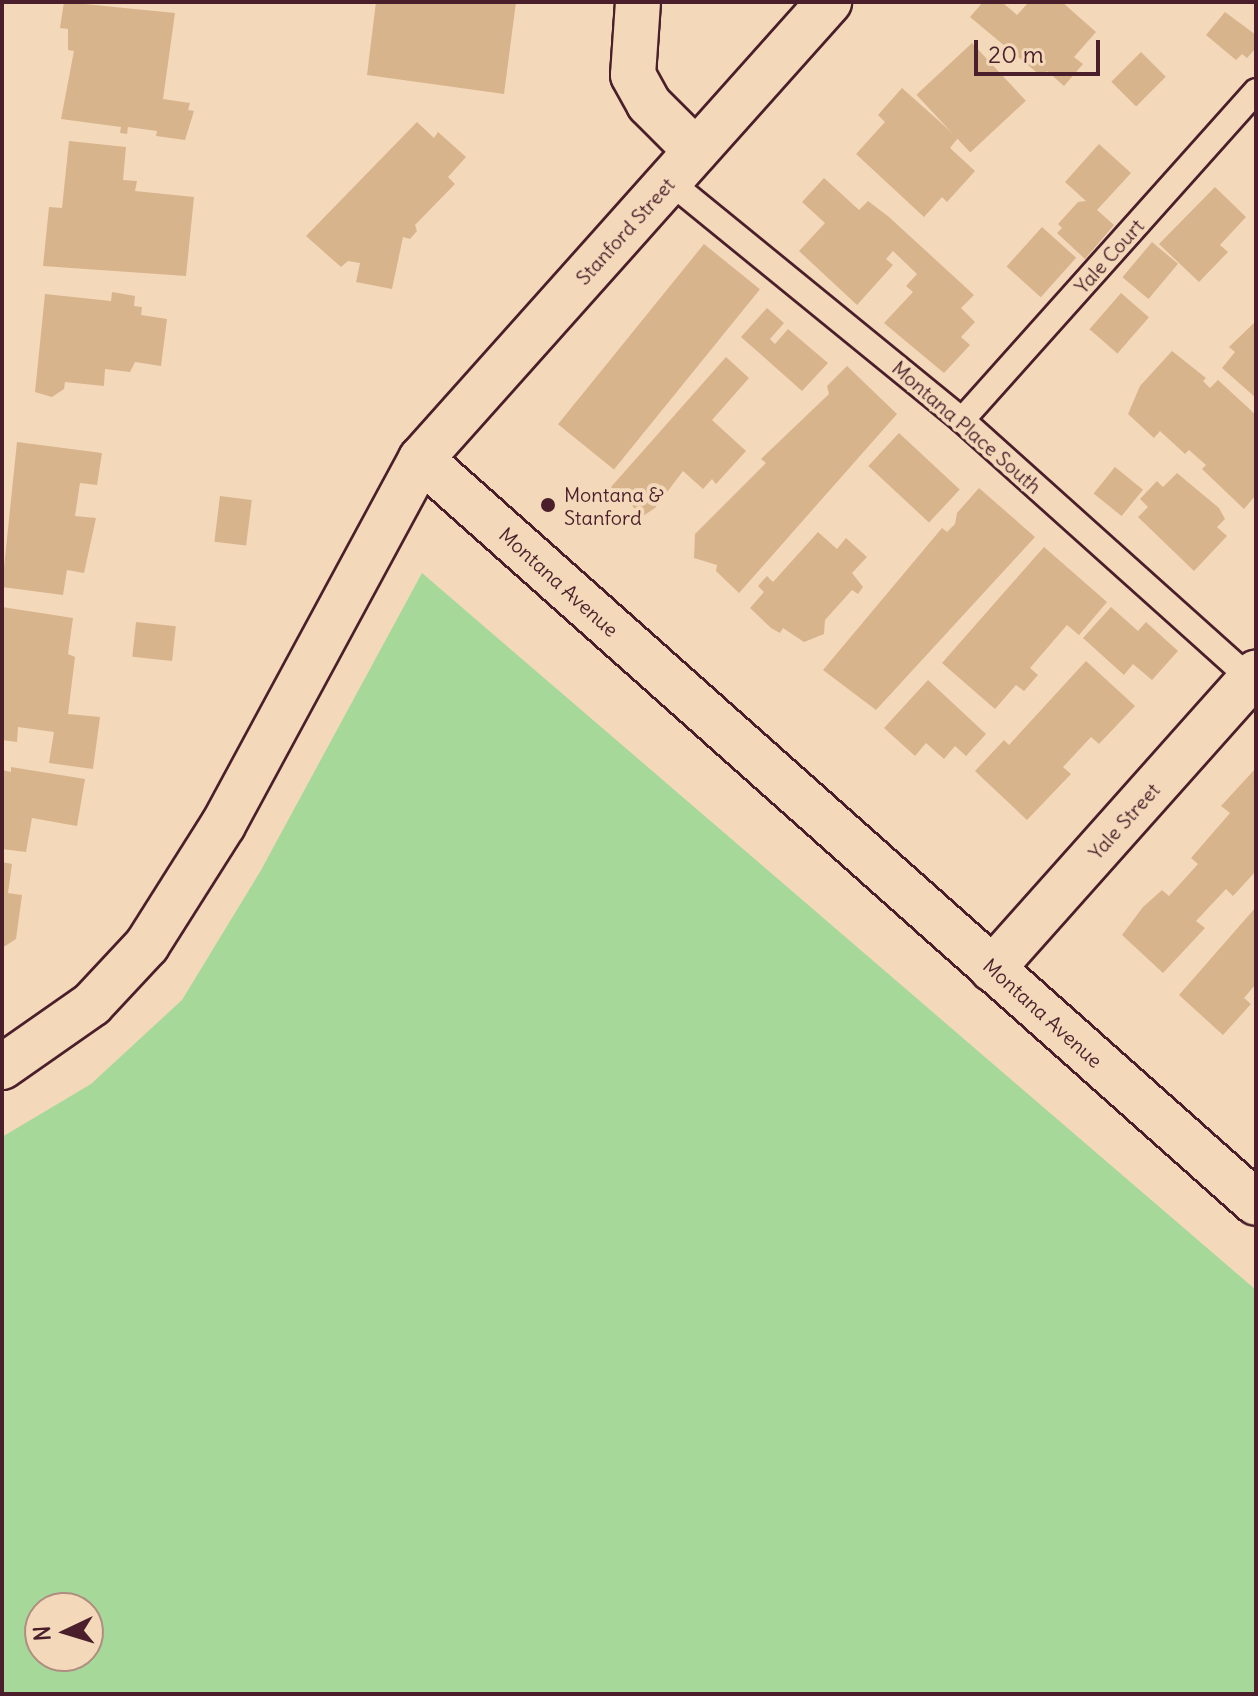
<!DOCTYPE html>
<style>
body{margin:0}
#map{position:relative;width:1258px;height:1696px;overflow:hidden;background:#f3d8ba;font-family:Delius,sans-serif}
div>[style]{position:absolute}
.green>*{inset:0;background:#a6d899}
.building>*{inset:0;background:#d8b48d;transform-origin:0 0}
.roads{filter:drop-shadow(2px 0 #4a1f2b) drop-shadow(-2px 0 #4a1f2b) drop-shadow(0 2px #4a1f2b) drop-shadow(0 -2px #4a1f2b)}
.lane>*{height:24px;margin:-12px;padding:0 12px;transform-origin:12px;border-radius:12px;background:#f3d8ba}
.street>*{height:44px;margin:-22px;padding:0 22px;transform-origin:22px;border-radius:22px;background:#f3d8ba}
.secondary>*{height:44px;margin:-22px;padding:0 22px;transform-origin:22px;border-radius:22px;background:#f3d8ba}
.dots>*{width:22px;height:22px;translate:-50% -50%;box-sizing:border-box;border:4px solid #f3d8ba;border-radius:50%}
span{translate:-50% -50%;white-space:nowrap;text-align:center;line-height:1.15;-webkit-text-stroke:8px #f3d8ba;paint-order:stroke}
.street-label{font-size:20px;color:#4a1f2b}
.poi-label{font-size:20px;color:#4a1f2b}
.left{translate:0 -50%;text-align:left}
.frame{position:absolute;inset:0;border:4px solid #4a1f2b;pointer-events:none}
.north{position:absolute;left:24px;top:1592px;width:80px;height:80px;box-sizing:border-box;background:#f3d8ba;border:2px solid #af8e81;border-radius:50%;rotate:266deg;font-size:22px;font-weight:700;line-height:32px;text-align:center;color:#4a1f2b}
.north::after{content:'';display:block;margin:auto;width:28px;height:36px;background:#4a1f2b;clip-path:polygon(50% 0,100% 100%,50% 72%,0 100%)}
.scale{position:absolute;left:974px;top:40px;width:126px;height:36px;box-sizing:border-box;border:4px solid #4a1f2b;border-top:0;padding-left:10px;font-size:24px;line-height:28px;white-space:nowrap;color:#4a1f2b;-webkit-text-stroke:6px #f3d8ba;paint-order:stroke}
</style>
<div id="map">
<div class="green">
<div style="clip-path:polygon(evenodd,422px 573px,1256px 1290px,1256px 1694px,2px 1694px,2px 1137px,91px 1084px,182px 1000px,260px 872px,422px 573px,40px 1608px,88px 1608px,88px 1656px,40px 1656px,40px 1608px)"></div>
</div>
<div class="building">
<div style="clip-path:polygon(64px 2px,175px 13px,163px 99px,190px 103px,188px 110px,194px 111px,185px 140px,156px 136px,157px 131px,128px 127px,127px 134px,120px 133px,121px 127px,61px 119px,74px 51px,68px 50px,68px 29px,60px 28px)"></div>
<div style="clip-path:polygon(376px 2px,516px 2px,504px 94px,367px 75px)"></div>
<div style="clip-path:polygon(983px 2px,1002px 2px,1017px 15px,1029px 2px,1062px 2px,1096px 32px,1074px 57px,1083px 64px,1064px 86px,1047px 71px,1041px 76px,970px 17px)"></div>
<div style="clip-path:polygon(1225px 12px,1256px 35px,1256px 48px,1247px 58px,1242px 54px,1236px 60px,1206px 35px)"></div>
<div style="left:972px;top:43px;width:79px;height:76px;rotate:47deg"></div>
<div style="left:1141px;top:52px;width:35px;height:42px;rotate:45deg"></div>
<div style="clip-path:polygon(902px 88px,958px 138px,950px 148px,975px 171px,947px 202px,942px 197px,924px 217px,856px 154px,885px 122px,878px 115px)"></div>
<div style="clip-path:polygon(417px 122px,434px 138px,438px 132px,466px 157px,448px 177px,455px 184px,415px 225px,417px 231px,410px 239px,403px 237px,392px 289px,356px 282px,360px 263px,348px 261px,341px 267px,306px 236px)"></div>
<div style="clip-path:polygon(69px 141px,126px 147px,123px 180px,137px 181px,135px 191px,194px 197px,186px 276px,43px 266px,49px 207px,62px 208px)"></div>
<div style="clip-path:polygon(1099px 144px,1131px 173px,1097px 210px,1114px 225px,1085px 259px,1057px 233px,1062px 228px,1058px 224px,1078px 202px,1086px 201px,1065px 182px)"></div>
<div style="clip-path:polygon(824px 178px,859px 210px,868px 201px,889px 217px,974px 295px,961px 308px,975px 322px,961px 337px,970px 345px,944px 373px,884px 323px,913px 292px,906px 286px,917px 274px,893px 251px,886px 259px,893px 265px,857px 305px,799px 251px,825px 223px,802px 202px)"></div>
<div style="clip-path:polygon(1215px 187px,1246px 217px,1220px 245px,1228px 252px,1199px 282px,1159px 244px)"></div>
<div style="left:1042px;top:227px;width:46px;height:53px;rotate:42deg"></div>
<div style="left:1152px;top:242px;width:34px;height:46px;rotate:40deg"></div>
<div style="left:704px;top:244px;width:72px;height:232px;rotate:39deg"></div>
<div style="clip-path:polygon(112px 292px,135px 296px,134px 306px,142px 307px,141px 315px,167px 319px,161px 366px,135px 362px,130px 372px,105px 369px,104px 386px,65px 382px,64px 389px,52px 397px,35px 392px,45px 294px,111px 301px)"></div>
<div style="left:1121px;top:293px;width:37px;height:48px;rotate:41deg"></div>
<div style="clip-path:polygon(767px 308px,784px 323px,770px 339px,775px 344px,788px 329px,828px 363px,802px 391px,741px 337px)"></div>
<div style="clip-path:polygon(1256px 321px,1256px 398px,1222px 368px,1235px 352px,1229px 347px)"></div>
<div style="clip-path:polygon(1172px 351px,1206px 378px,1203px 381px,1210px 388px,1218px 380px,1256px 415px,1256px 495px,1244px 509px,1202px 469px,1206px 465px,1189px 450px,1185px 454px,1160px 431px,1154px 438px,1128px 414px,1140px 386px)"></div>
<div style="clip-path:polygon(726px 357px,749px 378px,712px 420px,746px 451px,716px 484px,712px 479px,703px 489px,683px 471px,655px 508px,643px 516px,611px 487px)"></div>
<div style="clip-path:polygon(847px 366px,897px 414px,739px 593px,716px 571px,717px 565px,694px 558px,695px 534px,766px 463px,761px 459px,829px 394px,827px 386px)"></div>
<div style="left:899px;top:433px;width:83px;height:45px;rotate:43deg"></div>
<div style="clip-path:polygon(17px 442px,102px 453px,97px 485px,80px 483px,75px 516px,96px 518px,84px 573px,67px 570px,63px 595px,2px 587px)"></div>
<div style="left:1115px;top:467px;width:36px;height:34px;rotate:39deg"></div>
<div style="clip-path:polygon(1177px 473px,1219px 508px,1225px 519px,1217px 527px,1227px 536px,1194px 571px,1138px 517px,1148px 507px,1140px 499px,1157px 481px,1163px 487px)"></div>
<div style="clip-path:polygon(979px 488px,1035px 537px,876px 710px,823px 670px,942px 528px,947px 532px,955px 524px,957px 513px)"></div>
<div style="left:220px;top:496px;width:32px;height:46px;rotate:7deg"></div>
<div style="clip-path:polygon(818px 532px,837px 549px,846px 538px,867px 557px,852px 573px,863px 587px,858px 594px,852px 590px,825px 620px,824px 634px,804px 642px,783px 628px,780px 633px,771px 628px,750px 608px,764px 592px,758px 586px,767px 576px,773px 582px)"></div>
<div style="clip-path:polygon(1044px 547px,1107px 602px,1079px 635px,1067px 625px,1030px 668px,1038px 675px,1024px 691px,1016px 685px,995px 709px,942px 663px)"></div>
<div style="clip-path:polygon(2px 607px,73px 618px,68px 654px,75px 657px,68px 714px,100px 717px,93px 769px,49px 763px,54px 732px,18px 727px,17px 742px,2px 740px)"></div>
<div style="clip-path:polygon(1111px 607px,1138px 631px,1146px 622px,1178px 651px,1152px 680px,1133px 664px,1124px 675px,1083px 638px)"></div>
<div style="left:136px;top:622px;width:40px;height:35px;rotate:6deg"></div>
<div style="clip-path:polygon(1086px 661px,1135px 706px,1099px 744px,1091px 737px,1063px 767px,1071px 774px,1027px 820px,975px 771px,1004px 740px,1009px 745px)"></div>
<div style="clip-path:polygon(928px 680px,986px 734px,966px 756px,955px 746px,944px 759px,926px 743px,915px 756px,884px 728px)"></div>
<div style="clip-path:polygon(11px 767px,85px 779px,77px 826px,32px 818px,26px 852px,2px 849px,2px 770px,11px 772px)"></div>
<div style="clip-path:polygon(1256px 768px,1256px 871px,1233px 896px,1226px 889px,1196px 921px,1205px 928px,1163px 973px,1122px 935px,1143px 907px,1162px 890px,1169px 896px,1198px 864px,1191px 858px,1230px 813px,1221px 806px)"></div>
<div style="clip-path:polygon(2px 862px,12px 864px,8px 893px,22px 895px,16px 939px,2px 948px)"></div>
<div style="clip-path:polygon(1256px 907px,1256px 984px,1244px 998px,1251px 1004px,1223px 1035px,1179px 995px)"></div>
</div>
<div class="roads">
<div class="lane">
<div style="left:669px;top:181px;width:378px;rotate:39.2deg"></div>
<div style="left:962px;top:420px;width:395px;rotate:41.9deg"></div>
<div style="left:962px;top:420px;width:441px;rotate:-48.2deg"></div>
</div>
<div class="street">
<div style="left:638px;top:2px;width:73px;rotate:93.9deg"></div>
<div style="left:633px;top:75px;width:33px;rotate:61deg"></div>
<div style="left:649px;top:104px;width:66px;rotate:45deg"></div>
<div style="left:421px;top:459px;width:613px;rotate:-48.24deg"></div>
<div style="left:992px;top:969px;width:397px;rotate:-48.3deg"></div>
</div>
<div class="secondary">
<div style="left:2px;top:1067px;width:110px;rotate:-35deg"></div>
<div style="left:92px;top:1004px;width:81px;rotate:-47deg"></div>
<div style="left:147px;top:945px;width:142px;rotate:-57.7deg"></div>
<div style="left:223px;top:825px;width:416px;rotate:-61.6deg"></div>
<div style="left:421px;top:459px;width:1118px;rotate:41.7deg"></div>
</div>
</div>
<div class="dots">
<div style="left:548px;top:505px;background:#4a1f2b"></div>
</div>
<div class="street-label">
<span style="left:625px;top:231px;rotate:-48deg">Stanford Street</span>
<span style="left:1109px;top:256px;rotate:-48deg">Yale Court</span>
<span style="left:967px;top:427px;rotate:41deg">Montana Place South</span>
<span style="left:559px;top:582px;rotate:42deg">Montana Avenue</span>
<span style="left:1124px;top:821px;rotate:-48deg">Yale Street</span>
<span style="left:1043px;top:1013px;rotate:42deg">Montana Avenue</span>
</div>
<div class="poi-label">
<span class="left" style="left:564px;top:506px">Montana &amp;<br>Stanford</span>
</div>
<div class="frame"></div>
<div class="north">N</div>
<div class="scale">20 m</div>
</div>
